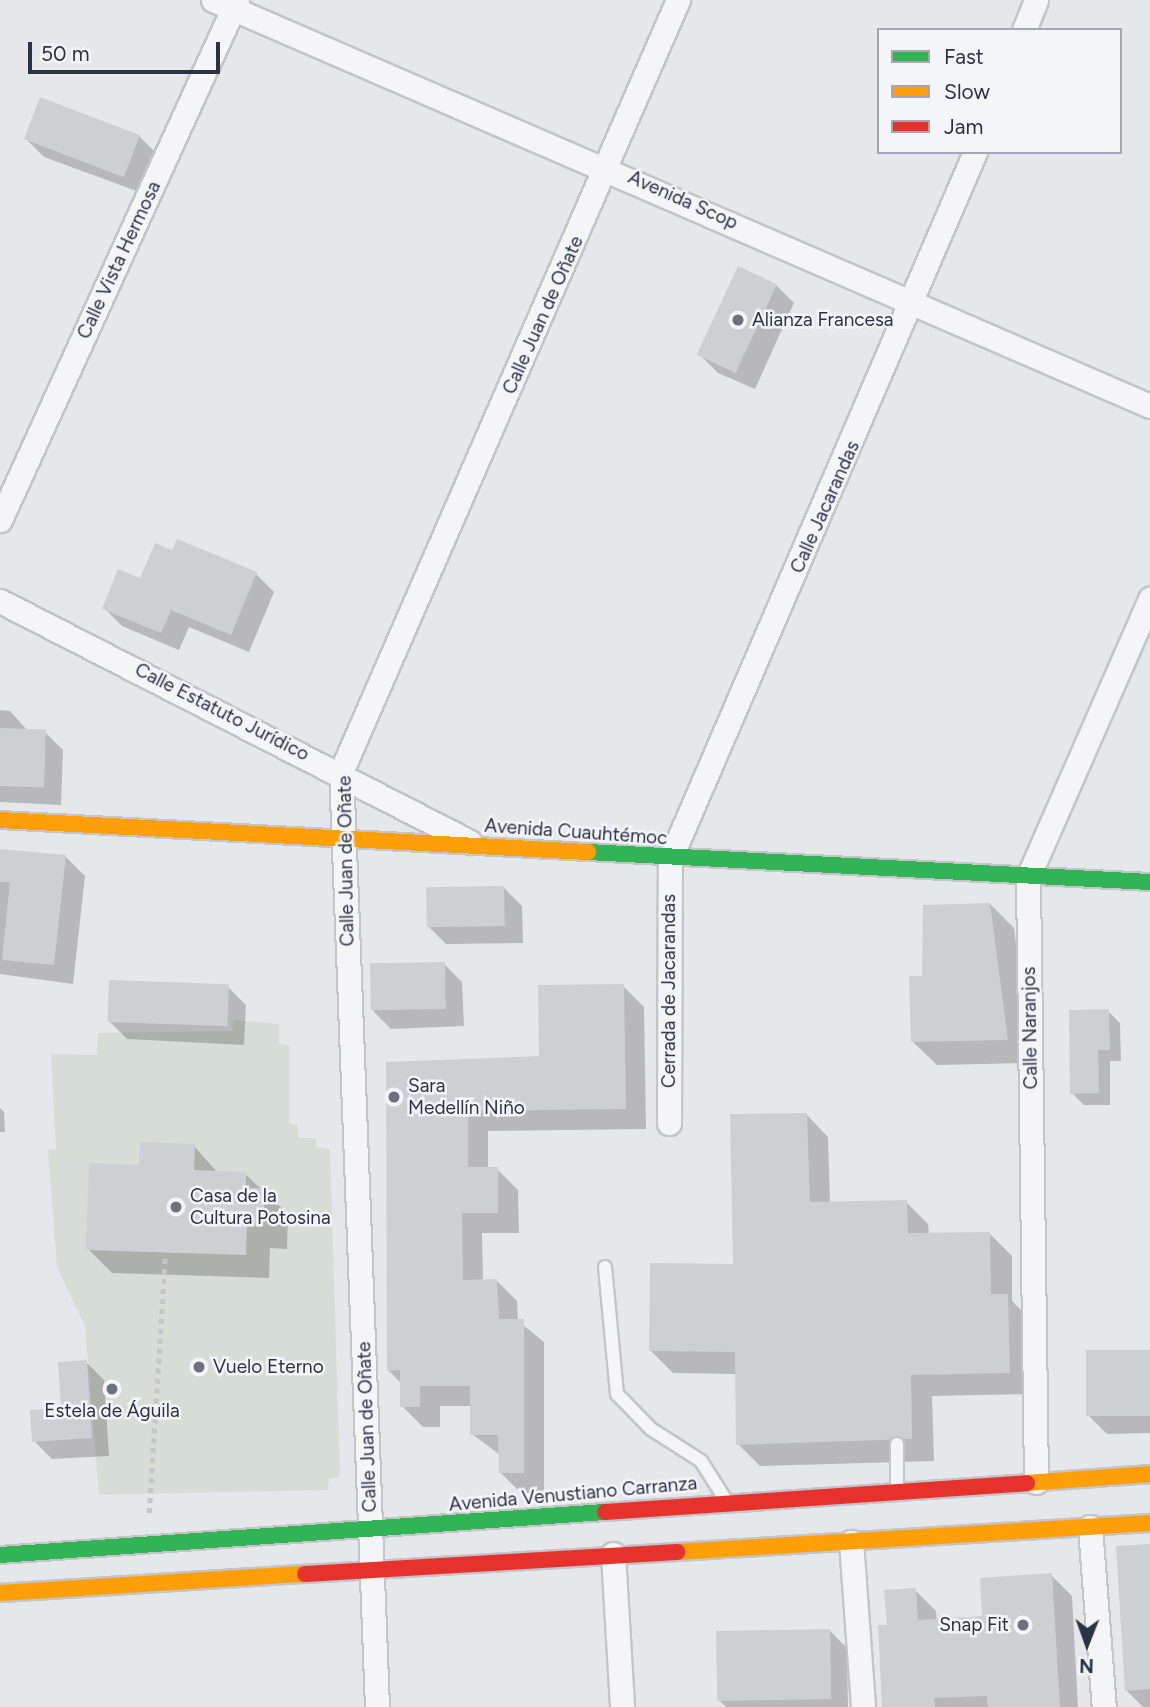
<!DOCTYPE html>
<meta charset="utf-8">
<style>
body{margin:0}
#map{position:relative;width:1150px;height:1707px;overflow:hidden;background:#e6e7ea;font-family:Figtree,sans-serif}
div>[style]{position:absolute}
.green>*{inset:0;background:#d6ddd6}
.shadow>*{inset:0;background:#0003}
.building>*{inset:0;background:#cecfd2;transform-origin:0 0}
.path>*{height:4.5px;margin-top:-2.25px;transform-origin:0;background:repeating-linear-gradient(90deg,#c5c5ca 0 5px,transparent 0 10px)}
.roads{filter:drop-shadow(2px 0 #c4c5c8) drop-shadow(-2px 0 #c4c5c8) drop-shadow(0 2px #c4c5c8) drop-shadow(0 -2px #c4c5c8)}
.lane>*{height:12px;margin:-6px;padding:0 6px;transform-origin:6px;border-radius:6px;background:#f5f5f7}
.street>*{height:23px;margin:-11.5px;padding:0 11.5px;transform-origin:11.5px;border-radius:11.5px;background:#f5f5f7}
.fast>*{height:16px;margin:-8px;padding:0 8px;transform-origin:8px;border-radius:8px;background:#30b455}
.slow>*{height:16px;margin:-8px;padding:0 8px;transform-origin:8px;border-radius:8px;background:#ff9f0a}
.jam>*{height:16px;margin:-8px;padding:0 8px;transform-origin:8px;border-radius:8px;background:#e5322d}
.dots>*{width:19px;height:19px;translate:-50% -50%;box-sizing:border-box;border:4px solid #f4f5f9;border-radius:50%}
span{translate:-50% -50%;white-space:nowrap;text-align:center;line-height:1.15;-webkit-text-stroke:5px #f4f5f9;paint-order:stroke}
.street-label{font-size:19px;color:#2b3244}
.poi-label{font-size:19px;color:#2b3244}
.left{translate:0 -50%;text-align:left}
.right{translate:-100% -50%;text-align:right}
.legend{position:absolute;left:877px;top:28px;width:245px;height:126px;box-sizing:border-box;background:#f4f5f9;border:2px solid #a4a7b1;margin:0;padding:9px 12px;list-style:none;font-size:21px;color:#2b3244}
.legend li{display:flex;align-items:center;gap:14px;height:35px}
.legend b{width:35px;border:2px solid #a4a7b1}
.north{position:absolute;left:1052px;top:1609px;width:70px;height:70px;-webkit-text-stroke:5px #f4f5f9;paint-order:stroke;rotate:181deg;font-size:19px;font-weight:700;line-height:28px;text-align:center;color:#2b3244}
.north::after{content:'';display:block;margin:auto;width:24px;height:32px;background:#2b3244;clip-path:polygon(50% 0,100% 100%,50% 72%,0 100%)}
.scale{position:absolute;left:28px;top:42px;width:192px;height:32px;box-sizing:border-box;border:4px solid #2b3244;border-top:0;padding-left:9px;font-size:21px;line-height:24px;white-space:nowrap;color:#2b3244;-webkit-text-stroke:5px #f4f5f9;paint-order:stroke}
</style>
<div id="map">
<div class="green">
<div style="clip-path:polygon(234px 1020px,279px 1024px,279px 1044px,289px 1045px,289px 1123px,298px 1126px,298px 1138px,316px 1138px,316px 1147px,330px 1149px,340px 1476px,329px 1479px,328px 1490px,99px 1495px,85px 1326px,57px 1267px,48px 1150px,56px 1149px,51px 1054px,97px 1055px,98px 1033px,232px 1031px)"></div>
</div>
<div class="shadow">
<div style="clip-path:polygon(139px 136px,157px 154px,142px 193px,44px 157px,26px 139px)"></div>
<div style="clip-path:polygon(776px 285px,794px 303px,755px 389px,718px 373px,700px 355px)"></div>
<div style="clip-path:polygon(178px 541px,256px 574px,274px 592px,249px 652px,189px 627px,179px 650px,122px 626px,104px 608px,173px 553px)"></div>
<div style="clip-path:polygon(0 710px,10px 711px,28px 731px,45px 732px,63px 750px,61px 805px,0 802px)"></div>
<div style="clip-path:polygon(0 852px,65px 856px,85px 876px,73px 984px,0 974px)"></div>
<div style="clip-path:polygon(504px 888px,522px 906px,523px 943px,446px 944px,428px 926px)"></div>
<div style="clip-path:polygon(990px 904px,1014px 928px,1031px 1063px,937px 1065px,913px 1042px,923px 978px)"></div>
<div style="clip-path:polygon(444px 964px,462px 982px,464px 1026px,391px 1029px,373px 1011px)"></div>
<div style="clip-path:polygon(623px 986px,644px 1007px,646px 1129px,488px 1131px,488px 1169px,497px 1169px,518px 1190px,519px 1233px,482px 1233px,483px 1281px,496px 1280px,517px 1301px,518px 1321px,544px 1342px,544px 1493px,521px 1493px,500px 1472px,500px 1455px,472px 1434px,472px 1406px,440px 1406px,440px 1427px,423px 1427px,402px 1406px,402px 1384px,388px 1370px,387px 1063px,541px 1058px)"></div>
<div style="clip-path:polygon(228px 987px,246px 1005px,244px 1045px,127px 1039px,109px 1021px)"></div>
<div style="clip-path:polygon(1108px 1011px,1120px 1023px,1121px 1061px,1110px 1061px,1110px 1105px,1084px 1105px,1072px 1093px)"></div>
<div style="clip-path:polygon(0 1108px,4px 1112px,5px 1132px,0 1132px)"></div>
<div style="clip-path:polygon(806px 1114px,828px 1137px,830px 1204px,906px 1202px,928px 1224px,929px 1235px,990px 1234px,1012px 1256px,1012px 1301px,1029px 1318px,1031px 1394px,932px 1396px,934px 1461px,760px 1466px,738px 1444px,737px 1374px,673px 1373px,651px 1351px,735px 1266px)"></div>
<div style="clip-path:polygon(194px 1146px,218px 1173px,245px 1174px,288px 1214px,287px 1249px,270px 1248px,269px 1278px,112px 1273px,88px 1249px,141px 1166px)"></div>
<div style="clip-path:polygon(1150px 1352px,1150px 1433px,1107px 1434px,1089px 1416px)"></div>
<div style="clip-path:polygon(86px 1362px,104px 1380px,109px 1456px,52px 1459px,34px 1441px,62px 1410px)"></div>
<div style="clip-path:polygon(1150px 1546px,1150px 1707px,1143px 1707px,1126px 1690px)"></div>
<div style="clip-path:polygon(1051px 1575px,1072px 1596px,1078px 1707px,884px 1707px,889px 1626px,915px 1590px,936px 1611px,937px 1621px,984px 1618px)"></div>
<div style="clip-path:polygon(829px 1630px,847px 1648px,848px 1707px,726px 1707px,719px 1700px)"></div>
</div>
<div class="building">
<div style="left:40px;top:97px;width:107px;height:45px;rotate:21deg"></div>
<div style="left:738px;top:266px;width:43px;height:98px;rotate:25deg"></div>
<div style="clip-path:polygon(177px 539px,257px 572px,231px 635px,171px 610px,161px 633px,102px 609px,118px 569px,140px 578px,155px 543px,172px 550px)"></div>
<div style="left:0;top:728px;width:46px;height:58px;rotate:2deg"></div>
<div style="clip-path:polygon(0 849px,66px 855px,54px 965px,2px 960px,10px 882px,0 882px)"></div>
<div style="left:504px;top:886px;width:40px;height:78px;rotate:89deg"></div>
<div style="clip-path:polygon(990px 903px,1008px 1040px,911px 1042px,909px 976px,922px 976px,923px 905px)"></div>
<div style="left:445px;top:962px;width:47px;height:75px;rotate:89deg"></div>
<div style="left:109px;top:980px;width:120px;height:42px;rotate:2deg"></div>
<div style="clip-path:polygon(624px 984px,626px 1109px,468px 1111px,468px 1167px,498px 1167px,498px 1213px,462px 1213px,463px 1280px,497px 1279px,499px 1319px,524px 1319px,524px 1473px,499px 1473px,498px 1435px,470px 1435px,470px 1386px,420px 1386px,420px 1407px,400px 1407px,400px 1370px,387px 1371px,386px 1062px,539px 1056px,538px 985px)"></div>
<div style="clip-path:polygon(1109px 1009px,1110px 1050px,1098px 1050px,1099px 1093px,1070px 1094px,1069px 1010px)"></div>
<div style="clip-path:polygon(807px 1113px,810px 1202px,907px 1200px,908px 1233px,990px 1232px,991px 1294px,1008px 1294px,1010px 1373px,911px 1375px,912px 1439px,736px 1445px,735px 1352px,649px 1351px,650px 1263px,733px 1264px,730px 1114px)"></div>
<div style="clip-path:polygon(140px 1142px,195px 1144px,194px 1170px,246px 1172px,246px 1188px,265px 1188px,263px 1226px,247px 1225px,246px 1255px,86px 1250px,89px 1163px,139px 1165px)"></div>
<div style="left:1150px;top:1350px;width:66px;height:64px;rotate:90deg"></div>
<div style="clip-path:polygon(87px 1360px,92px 1438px,32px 1442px,30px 1410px,61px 1408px,58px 1362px)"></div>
<div style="clip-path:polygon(1150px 1544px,1150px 1689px,1125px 1691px,1116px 1546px)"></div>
<div style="clip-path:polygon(1052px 1573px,1060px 1707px,988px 1707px,987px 1696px,934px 1698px,935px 1707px,882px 1707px,878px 1625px,887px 1625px,884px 1590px,916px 1588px,918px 1620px,982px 1616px,980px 1578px)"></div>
<div style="left:830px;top:1629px;width:70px;height:114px;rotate:89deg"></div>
</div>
<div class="path">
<div style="left:149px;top:1513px;width:256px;rotate:-86.4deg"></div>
</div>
<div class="roads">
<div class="lane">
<div style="left:605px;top:1267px;width:128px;rotate:84.6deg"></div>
<div style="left:617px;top:1394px;width:49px;rotate:45.8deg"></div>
<div style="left:651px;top:1429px;width:59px;rotate:32.6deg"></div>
<div style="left:701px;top:1461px;width:45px;rotate:57.7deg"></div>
<div style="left:897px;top:1444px;width:44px;rotate:90deg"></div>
</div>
<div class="street">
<div style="left:213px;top:0;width:1021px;rotate:23.43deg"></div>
<div style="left:1024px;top:30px;width:32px;rotate:-68deg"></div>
<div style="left:0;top:520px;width:571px;rotate:-65.5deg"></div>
<div style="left:0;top:601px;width:528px;rotate:27.15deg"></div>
<div style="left:669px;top:1123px;width:264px;rotate:-89.8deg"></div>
<div style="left:670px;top:859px;width:770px;rotate:-66.66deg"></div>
<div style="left:1036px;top:1482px;width:605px;rotate:-90.76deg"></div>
<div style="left:1028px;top:877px;width:304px;rotate:-66.3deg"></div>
<div style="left:1090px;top:1527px;width:181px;rotate:85.6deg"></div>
<div style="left:851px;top:1542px;width:165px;rotate:85.8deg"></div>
<div style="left:613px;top:1554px;width:153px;rotate:86.6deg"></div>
<div style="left:377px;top:1707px;width:936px;rotate:-92.2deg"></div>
<div style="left:341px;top:772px;width:842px;rotate:-66.42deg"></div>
</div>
<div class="fast">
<div style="left:588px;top:852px;width:563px;rotate:3.06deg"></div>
<div style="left:0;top:1555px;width:607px;rotate:-4.07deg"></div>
</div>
<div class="slow">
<div style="left:0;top:820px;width:589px;rotate:3.12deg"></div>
<div style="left:1027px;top:1483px;width:123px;rotate:-4.2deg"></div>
<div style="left:677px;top:1552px;width:474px;rotate:-3.5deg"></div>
<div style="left:0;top:1593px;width:306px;rotate:-3.6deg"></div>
</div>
<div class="jam">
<div style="left:605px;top:1512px;width:423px;rotate:-3.9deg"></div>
<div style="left:305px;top:1574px;width:373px;rotate:-3.4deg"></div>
</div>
</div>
<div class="dots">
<div style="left:738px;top:320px;background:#6c717e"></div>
<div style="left:394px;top:1097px;background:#6c717e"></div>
<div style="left:176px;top:1207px;background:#6c717e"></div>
<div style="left:199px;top:1367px;background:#6c717e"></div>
<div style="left:112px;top:1389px;background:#6c717e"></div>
<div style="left:1023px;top:1625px;background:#6c717e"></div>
</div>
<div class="street-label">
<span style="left:683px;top:200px;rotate:24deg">Avenida Scop</span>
<span style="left:119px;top:260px;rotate:-65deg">Calle Vista Hermosa</span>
<span style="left:543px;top:315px;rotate:-66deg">Calle Juan de Oñate</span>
<span style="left:825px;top:507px;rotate:-66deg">Calle Jacarandas</span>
<span style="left:222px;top:712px;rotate:27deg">Calle Estatuto Jurídico</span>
<span style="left:576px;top:832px;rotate:4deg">Avenida Cuauhtémoc</span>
<span style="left:346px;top:861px;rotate:-91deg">Calle Juan de Oñate</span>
<span style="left:669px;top:991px;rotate:-90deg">Cerrada de Jacarandas</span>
<span style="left:1030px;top:1028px;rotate:-91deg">Calle Naranjos</span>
<span style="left:367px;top:1427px;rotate:-92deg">Calle Juan de Oñate</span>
<span style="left:573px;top:1494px;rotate:-5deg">Avenida Venustiano Carranza</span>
</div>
<div class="poi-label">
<span class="left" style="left:752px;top:320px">Alianza Francesa</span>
<span class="left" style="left:408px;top:1097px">Sara<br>Medellín Niño</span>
<span class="left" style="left:190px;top:1207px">Casa de la<br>Cultura Potosina</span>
<span class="left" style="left:213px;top:1367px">Vuelo Eterno</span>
<span style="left:112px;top:1411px">Estela de Águila</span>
<span class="right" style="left:1009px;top:1625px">Snap Fit</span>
</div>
<ul class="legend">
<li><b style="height:9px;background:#30b455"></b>Fast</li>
<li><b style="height:9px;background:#ff9f0a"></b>Slow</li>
<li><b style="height:9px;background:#e5322d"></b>Jam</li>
</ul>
<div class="north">N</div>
<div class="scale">50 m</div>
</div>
